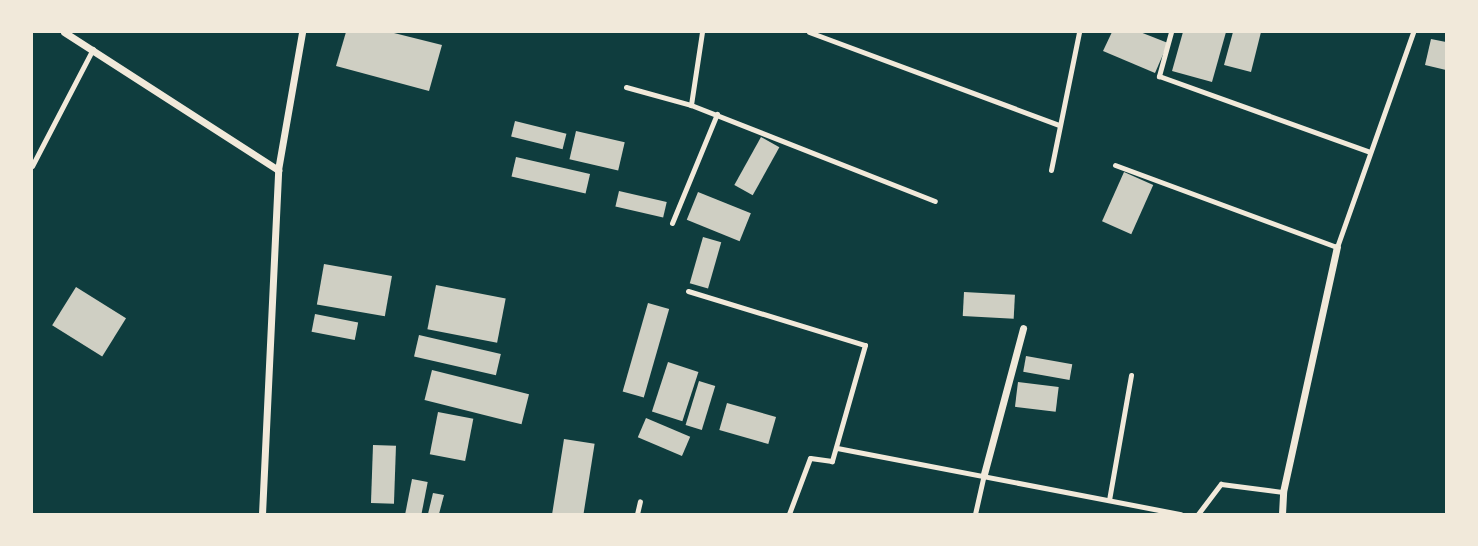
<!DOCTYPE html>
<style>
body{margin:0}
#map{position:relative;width:1478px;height:546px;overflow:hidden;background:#0f3d3e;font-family:"Asap Condensed",sans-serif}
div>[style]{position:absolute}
.building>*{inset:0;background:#cfcfc3;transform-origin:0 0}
.service>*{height:5px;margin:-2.5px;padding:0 2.5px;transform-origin:2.5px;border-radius:2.5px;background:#f1e9da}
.minor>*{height:7px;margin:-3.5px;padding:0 3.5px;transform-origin:3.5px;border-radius:3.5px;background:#f1e9da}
span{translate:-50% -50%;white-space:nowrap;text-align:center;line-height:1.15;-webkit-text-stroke:6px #f1e9da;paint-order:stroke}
.frame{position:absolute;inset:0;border:33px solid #f1e9da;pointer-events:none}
</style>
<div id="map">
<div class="building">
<div style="clip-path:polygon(346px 32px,390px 32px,442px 45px,429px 91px,336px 66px)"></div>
<div style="clip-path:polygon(1112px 32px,1140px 32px,1168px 43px,1155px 73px,1103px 51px)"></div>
<div style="clip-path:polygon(1183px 32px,1226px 32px,1212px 82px,1172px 71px)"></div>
<div style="clip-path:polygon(1233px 32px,1261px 32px,1251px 72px,1224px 65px)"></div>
<div style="clip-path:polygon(1431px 39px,1446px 42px,1446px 70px,1425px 65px)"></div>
<div style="left:515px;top:121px;width:53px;height:16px;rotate:14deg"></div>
<div style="left:576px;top:131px;width:50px;height:29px;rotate:13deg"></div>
<div style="left:761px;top:137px;width:21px;height:55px;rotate:29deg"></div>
<div style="left:516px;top:157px;width:76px;height:20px;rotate:13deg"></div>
<div style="left:1124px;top:172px;width:32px;height:54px;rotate:24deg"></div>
<div style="left:619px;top:191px;width:49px;height:16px;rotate:13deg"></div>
<div style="left:698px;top:192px;width:57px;height:30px;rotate:22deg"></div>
<div style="left:703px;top:237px;width:19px;height:48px;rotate:16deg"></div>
<div style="left:324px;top:264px;width:69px;height:41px;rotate:10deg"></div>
<div style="left:436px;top:285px;width:71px;height:45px;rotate:11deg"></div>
<div style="left:76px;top:287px;width:59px;height:45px;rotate:32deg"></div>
<div style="left:964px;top:292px;width:51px;height:24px;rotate:3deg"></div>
<div style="left:648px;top:303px;width:22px;height:92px;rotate:16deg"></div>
<div style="left:315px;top:314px;width:44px;height:18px;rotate:11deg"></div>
<div style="left:419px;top:335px;width:84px;height:22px;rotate:13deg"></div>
<div style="left:1026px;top:356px;width:47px;height:16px;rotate:10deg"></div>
<div style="left:668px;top:362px;width:32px;height:52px;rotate:18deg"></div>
<div style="left:432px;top:370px;width:100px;height:31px;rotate:14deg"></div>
<div style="left:699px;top:381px;width:17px;height:46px;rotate:17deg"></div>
<div style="left:1018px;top:382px;width:41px;height:25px;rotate:7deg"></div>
<div style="left:727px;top:403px;width:51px;height:28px;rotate:16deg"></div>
<div style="left:438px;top:412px;width:36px;height:43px;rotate:11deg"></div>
<div style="left:646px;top:418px;width:48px;height:21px;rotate:23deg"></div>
<div style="left:564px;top:439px;width:31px;height:76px;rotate:9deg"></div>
<div style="left:373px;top:445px;width:23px;height:58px;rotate:2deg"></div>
<div style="left:412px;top:479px;width:16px;height:36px;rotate:11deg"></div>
<div style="clip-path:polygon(433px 493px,444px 495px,439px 514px,428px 514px)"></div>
</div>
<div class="service">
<div style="left:702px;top:32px;width:74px;rotate:98.6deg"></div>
<div style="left:691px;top:105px;width:262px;rotate:21.5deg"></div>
<div style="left:809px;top:32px;width:267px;rotate:20.4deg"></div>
<div style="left:1171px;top:32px;width:46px;rotate:105.3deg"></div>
<div style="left:1159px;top:76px;width:224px;rotate:19.8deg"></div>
<div style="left:626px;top:87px;width:67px;rotate:15.5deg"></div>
<div style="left:1115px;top:165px;width:237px;rotate:20.3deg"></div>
<div style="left:1337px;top:247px;width:228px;rotate:-70.5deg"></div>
<div style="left:32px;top:166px;width:132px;rotate:-62.5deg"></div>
<div style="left:1051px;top:170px;width:141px;rotate:-78.5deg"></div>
<div style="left:672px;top:223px;width:118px;rotate:-67.6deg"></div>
<div style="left:688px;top:291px;width:185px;rotate:17deg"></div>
<div style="left:865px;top:345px;width:121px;rotate:105.9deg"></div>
<div style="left:832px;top:461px;width:22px;rotate:-172deg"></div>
<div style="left:810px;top:458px;width:60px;rotate:110.6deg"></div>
<div style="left:837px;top:448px;width:350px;rotate:10.9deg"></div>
<div style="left:1109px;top:500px;width:127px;rotate:-80deg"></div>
<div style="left:637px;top:514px;width:13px;rotate:-77deg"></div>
<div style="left:975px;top:514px;width:41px;rotate:-77.3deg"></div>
<div style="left:1198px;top:514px;width:38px;rotate:-53deg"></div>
<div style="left:1221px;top:484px;width:63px;rotate:7.4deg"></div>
</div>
<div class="minor">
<div style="left:64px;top:32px;width:255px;rotate:32.8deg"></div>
<div style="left:984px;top:474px;width:151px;rotate:-75deg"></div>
<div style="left:262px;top:514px;width:344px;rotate:-87.3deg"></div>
<div style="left:278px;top:170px;width:140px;rotate:-80.1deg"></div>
<div style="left:1282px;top:514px;width:22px;rotate:-87deg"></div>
<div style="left:1283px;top:492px;width:251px;rotate:-77.6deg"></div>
</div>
<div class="frame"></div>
</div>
